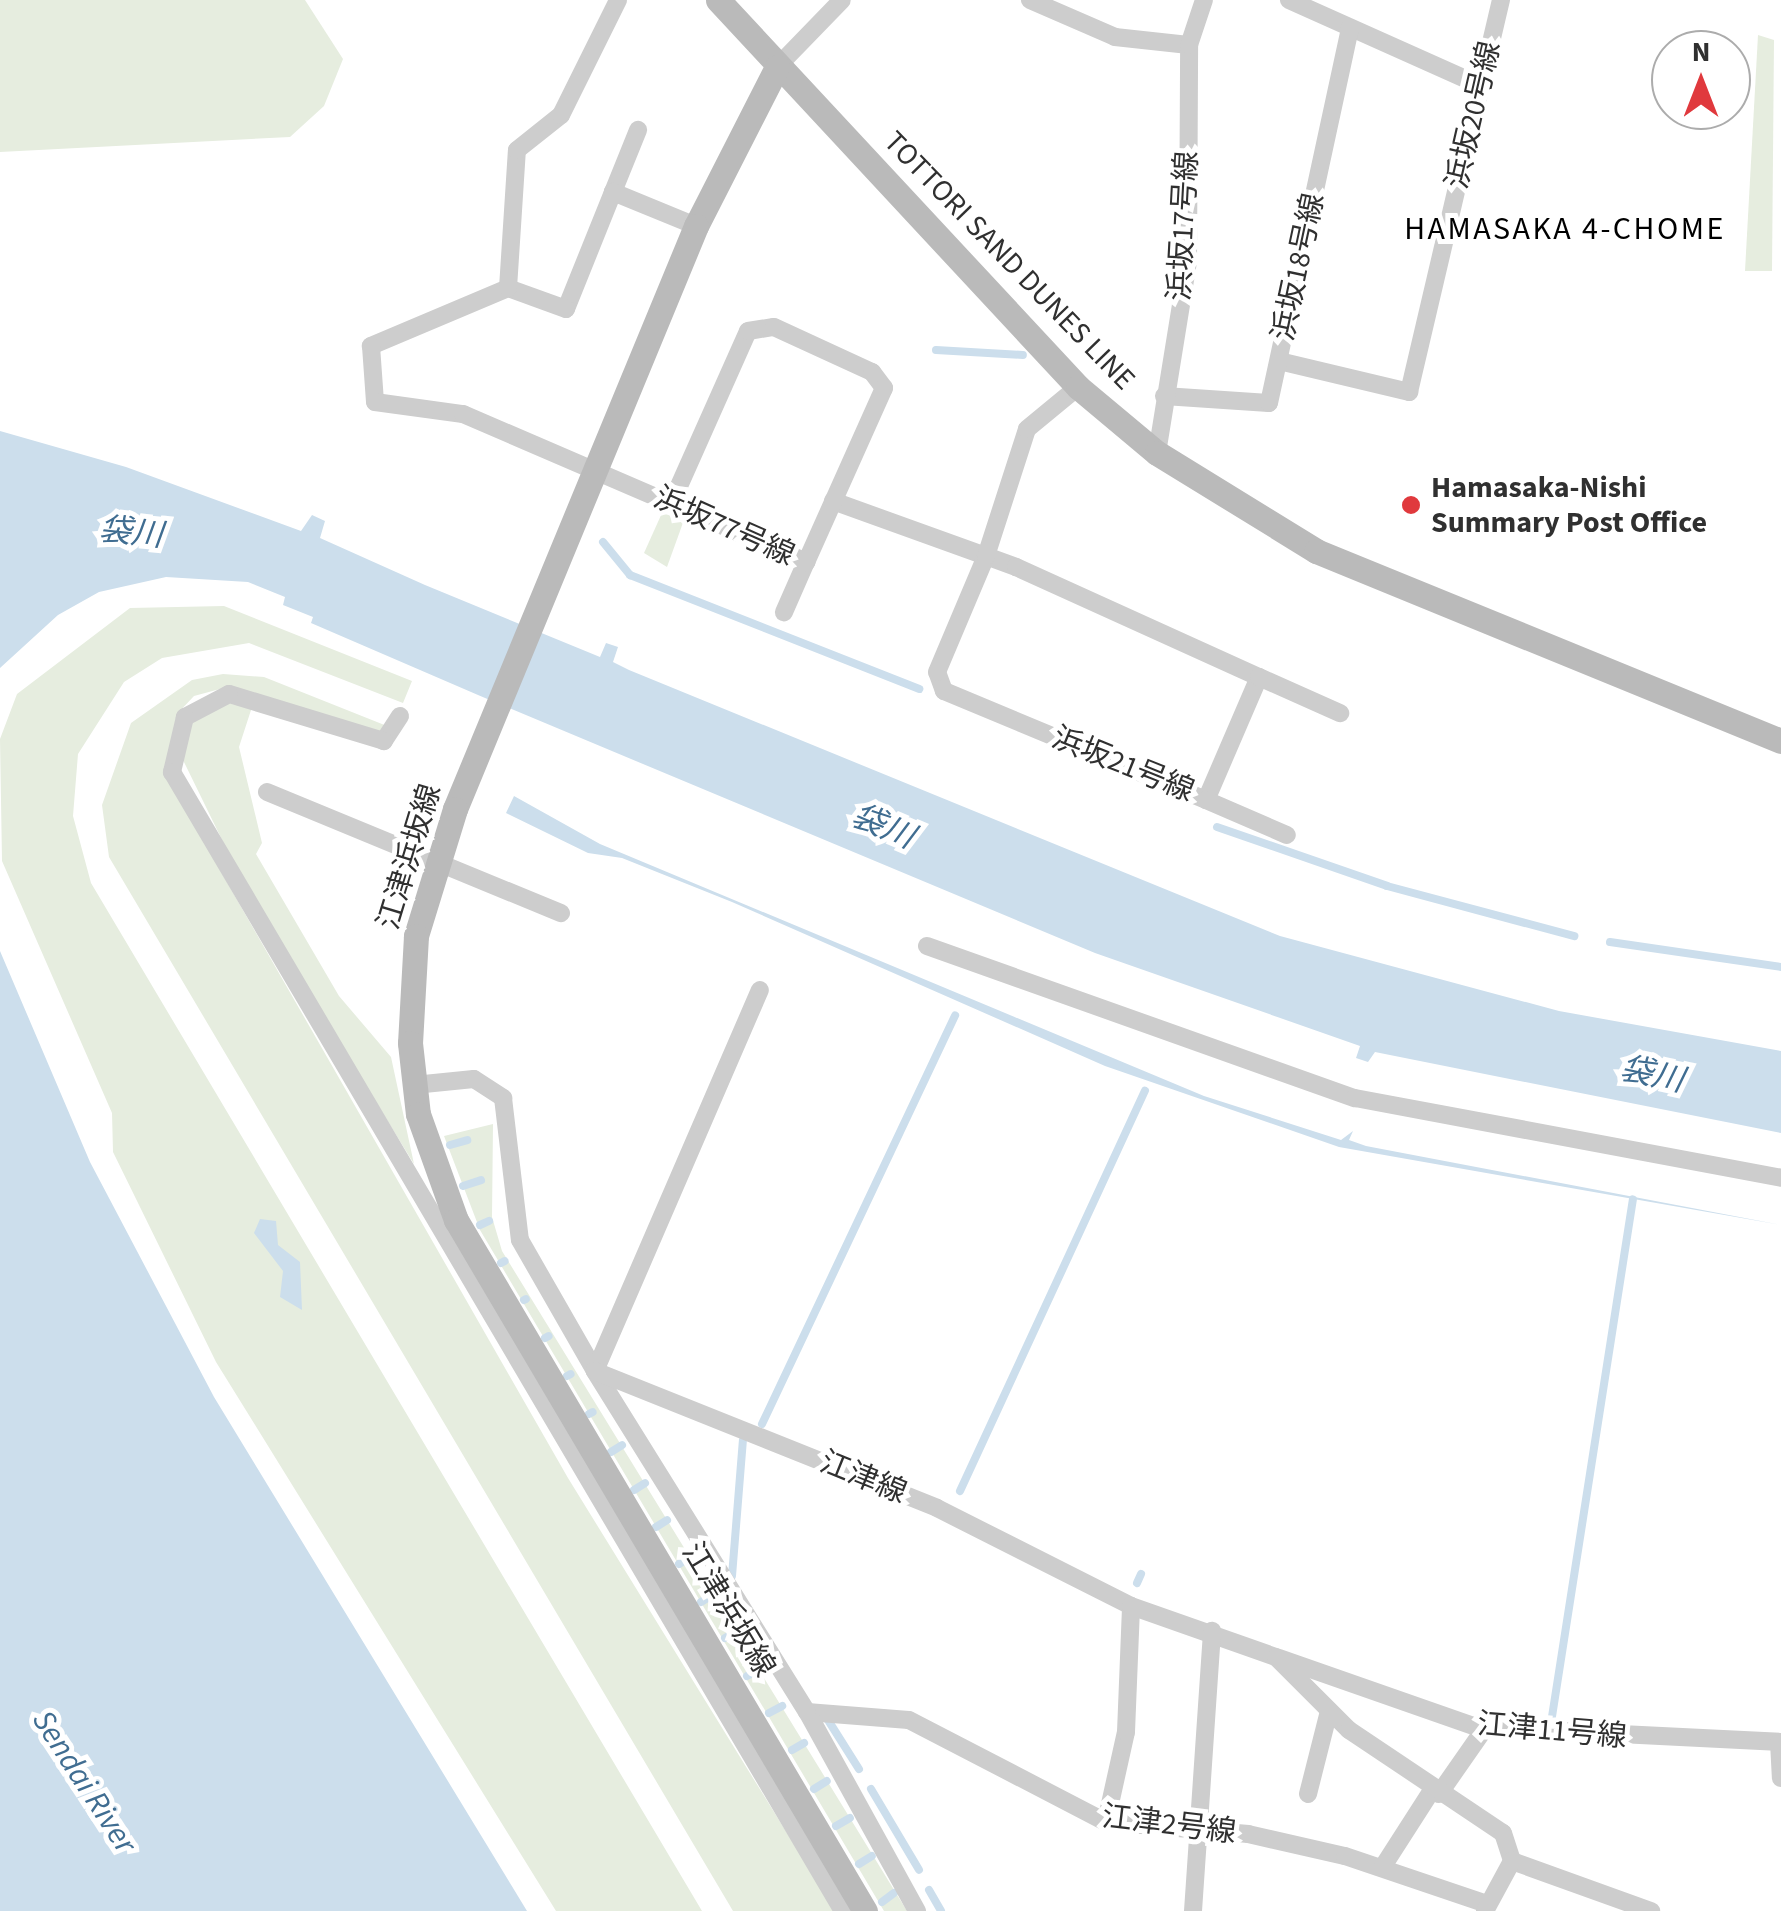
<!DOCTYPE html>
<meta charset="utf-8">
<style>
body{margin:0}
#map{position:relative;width:1781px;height:1911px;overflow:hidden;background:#fff;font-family:"Source Sans 3","Noto Sans JP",sans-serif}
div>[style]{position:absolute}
.green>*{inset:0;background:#e6eddf}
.water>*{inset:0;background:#ccdeec}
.stream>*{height:8px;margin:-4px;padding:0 4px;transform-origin:4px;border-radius:4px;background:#ccdeec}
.street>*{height:18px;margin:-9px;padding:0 9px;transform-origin:9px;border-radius:9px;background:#cdcdcd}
.secondary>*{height:25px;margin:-12.5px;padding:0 12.5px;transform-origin:12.5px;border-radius:12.5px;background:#bababa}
.dots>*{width:28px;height:28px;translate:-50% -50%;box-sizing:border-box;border:5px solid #fff;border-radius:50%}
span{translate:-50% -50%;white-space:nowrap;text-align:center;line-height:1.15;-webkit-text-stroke:10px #fff;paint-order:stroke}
.street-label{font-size:30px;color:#303030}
.poi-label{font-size:30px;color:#303030;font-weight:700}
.left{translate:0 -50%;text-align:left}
.neighbourhood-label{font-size:32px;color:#000;letter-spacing:2.5px}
.water-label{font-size:32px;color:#406d91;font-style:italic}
.north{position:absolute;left:1651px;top:30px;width:100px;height:100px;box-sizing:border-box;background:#fff;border:2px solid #acacac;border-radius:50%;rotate:0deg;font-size:28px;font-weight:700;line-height:40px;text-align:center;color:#303030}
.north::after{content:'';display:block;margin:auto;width:35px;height:45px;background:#e0393d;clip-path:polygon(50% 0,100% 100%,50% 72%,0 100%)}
</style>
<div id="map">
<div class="green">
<div style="clip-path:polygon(0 0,305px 0,343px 59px,324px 106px,290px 137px,0 152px)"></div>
<div style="clip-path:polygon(1758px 35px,1774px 40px,1772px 271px,1745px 271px)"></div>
<div style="clip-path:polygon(662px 513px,684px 520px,667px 567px,644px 553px)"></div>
<div style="clip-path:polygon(224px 606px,412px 681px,403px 703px,249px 643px,162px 658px,124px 682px,78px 754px,73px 816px,91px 883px,702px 1911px,556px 1911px,216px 1362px,113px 1152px,112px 1113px,2px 861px,0 739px,17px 694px,130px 608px)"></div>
<div style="clip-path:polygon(223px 674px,264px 677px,387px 726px,381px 735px,231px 686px,194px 696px,177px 714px,165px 774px,568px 1478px,835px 1911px,733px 1911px,109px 857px,102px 805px,131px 723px,192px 680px)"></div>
<div style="clip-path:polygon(225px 703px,252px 707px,239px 747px,262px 843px,256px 854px,339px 996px,391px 1057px,414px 1164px,248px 893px,183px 760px,192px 723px)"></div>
<div style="clip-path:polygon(493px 1124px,492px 1217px,502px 1251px,907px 1911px,884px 1911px,480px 1230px,444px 1136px)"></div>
</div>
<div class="water">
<div style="clip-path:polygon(0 431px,126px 467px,301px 531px,312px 515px,325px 521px,320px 538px,425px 585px,600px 657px,606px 643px,618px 647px,613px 662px,629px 670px,1280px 936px,1559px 1011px,1781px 1051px,1781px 1133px,1375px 1052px,1368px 1062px,1356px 1058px,1360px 1046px,1095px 953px,478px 695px,311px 623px,313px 617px,283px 605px,285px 597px,248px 582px,166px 577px,99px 592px,58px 615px,0 668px)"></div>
<div style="clip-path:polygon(514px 796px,600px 844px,1204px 1096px,1341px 1140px,1353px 1131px,1349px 1140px,1366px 1146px,1781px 1225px,1339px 1147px,1105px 1066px,732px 902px,622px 858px,588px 853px,506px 813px)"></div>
<div style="clip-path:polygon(0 951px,90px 1162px,214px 1397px,527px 1911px,0 1911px)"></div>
<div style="clip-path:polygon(260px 1219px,276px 1221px,278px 1245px,300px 1262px,302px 1310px,280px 1297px,283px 1271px,254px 1233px)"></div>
</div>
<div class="stream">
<div style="left:936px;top:350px;width:87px;rotate:3.3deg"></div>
<div style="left:603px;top:542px;width:43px;rotate:50.7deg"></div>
<div style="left:630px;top:575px;width:311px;rotate:21.5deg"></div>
<div style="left:1217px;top:827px;width:180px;rotate:19.1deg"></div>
<div style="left:1387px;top:886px;width:194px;rotate:15deg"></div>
<div style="left:1610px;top:942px;width:173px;rotate:8.3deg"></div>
<div style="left:450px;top:1145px;width:18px;rotate:-16deg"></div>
<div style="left:463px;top:1186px;width:19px;rotate:-18deg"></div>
<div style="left:480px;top:1225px;width:10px;rotate:-24deg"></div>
<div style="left:501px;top:1263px;width:4px;rotate:-27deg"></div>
<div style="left:524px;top:1300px;width:2px;rotate:-27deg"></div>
<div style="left:545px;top:1338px;width:4px;rotate:-27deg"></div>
<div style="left:567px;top:1376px;width:4px;rotate:-27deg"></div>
<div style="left:589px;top:1414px;width:4px;rotate:-27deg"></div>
<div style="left:762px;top:1424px;width:452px;rotate:-64.7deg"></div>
<div style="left:611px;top:1452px;width:13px;rotate:-32deg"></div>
<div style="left:634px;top:1490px;width:13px;rotate:-32deg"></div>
<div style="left:960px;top:1491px;width:441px;rotate:-65.2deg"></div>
<div style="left:656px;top:1527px;width:13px;rotate:-32deg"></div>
<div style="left:679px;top:1564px;width:13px;rotate:-32deg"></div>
<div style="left:732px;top:1576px;width:136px;rotate:-85.4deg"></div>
<div style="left:1137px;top:1583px;width:10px;rotate:-66deg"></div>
<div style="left:701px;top:1602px;width:13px;rotate:-32deg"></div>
<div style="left:725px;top:1638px;width:13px;rotate:-29deg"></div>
<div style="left:747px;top:1676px;width:15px;rotate:-28deg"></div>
<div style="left:769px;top:1713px;width:15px;rotate:-28deg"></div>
<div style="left:828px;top:1720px;width:58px;rotate:57.7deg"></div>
<div style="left:1551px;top:1723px;width:530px;rotate:-81.11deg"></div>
<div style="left:792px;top:1750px;width:14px;rotate:-30deg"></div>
<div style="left:814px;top:1789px;width:15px;rotate:-32deg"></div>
<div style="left:871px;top:1789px;width:94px;rotate:59.3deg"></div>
<div style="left:836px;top:1826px;width:16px;rotate:-30deg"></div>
<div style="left:859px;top:1864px;width:15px;rotate:-32deg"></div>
<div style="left:929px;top:1890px;width:24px;rotate:60deg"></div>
<div style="left:882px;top:1902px;width:15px;rotate:-37deg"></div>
</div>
<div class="street">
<div style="left:1030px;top:0;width:93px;rotate:23.5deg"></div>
<div style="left:1115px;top:37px;width:74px;rotate:6.2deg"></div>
<div style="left:1289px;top:0;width:210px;rotate:24.1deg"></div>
<div style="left:777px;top:67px;width:93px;rotate:-45.9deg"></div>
<div style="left:613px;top:192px;width:67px;rotate:-68deg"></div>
<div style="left:696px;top:226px;width:90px;rotate:-157.7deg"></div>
<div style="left:613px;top:192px;width:126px;rotate:111.9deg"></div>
<div style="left:566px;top:309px;width:62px;rotate:-160.1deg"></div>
<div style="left:508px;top:288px;width:149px;rotate:157.1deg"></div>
<div style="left:371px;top:346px;width:56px;rotate:85.9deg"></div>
<div style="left:375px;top:402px;width:89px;rotate:7.8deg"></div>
<div style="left:463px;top:414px;width:374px;rotate:23.3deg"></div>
<div style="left:806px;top:562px;width:55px;rotate:113.7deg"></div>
<div style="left:508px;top:288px;width:138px;rotate:-86.3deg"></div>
<div style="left:517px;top:150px;width:56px;rotate:-38.5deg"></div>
<div style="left:561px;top:115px;width:128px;rotate:-63.6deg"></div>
<div style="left:1279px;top:361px;width:134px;rotate:13.4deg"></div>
<div style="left:1409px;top:392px;width:403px;rotate:-76.8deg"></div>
<div style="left:1164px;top:396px;width:105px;rotate:3.8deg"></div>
<div style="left:1269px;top:403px;width:384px;rotate:-77.8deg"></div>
<div style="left:1157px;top:453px;width:194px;rotate:-80.8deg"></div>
<div style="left:1188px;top:261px;width:216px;rotate:-89.7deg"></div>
<div style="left:1189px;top:45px;width:47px;rotate:-71.6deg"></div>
<div style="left:833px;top:501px;width:163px;rotate:19.8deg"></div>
<div style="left:986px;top:556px;width:32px;rotate:20deg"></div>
<div style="left:1016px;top:567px;width:267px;rotate:24.4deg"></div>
<div style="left:1259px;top:677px;width:134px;rotate:113.3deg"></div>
<div style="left:1206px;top:800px;width:284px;rotate:-157.4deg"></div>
<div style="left:944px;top:691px;width:20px;rotate:-110deg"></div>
<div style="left:937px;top:672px;width:126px;rotate:-67.1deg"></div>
<div style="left:986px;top:556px;width:133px;rotate:-72.1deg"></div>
<div style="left:1027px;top:429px;width:66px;rotate:-39.5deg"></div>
<div style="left:671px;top:504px;width:189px;rotate:-66deg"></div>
<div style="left:748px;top:331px;width:26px;rotate:-9deg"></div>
<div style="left:774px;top:327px;width:108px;rotate:24.7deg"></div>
<div style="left:872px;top:372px;width:20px;rotate:53deg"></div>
<div style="left:884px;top:388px;width:191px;rotate:114.1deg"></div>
<div style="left:1259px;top:677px;width:89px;rotate:24deg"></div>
<div style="left:400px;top:716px;width:30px;rotate:123deg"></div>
<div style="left:384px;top:741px;width:162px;rotate:-163.1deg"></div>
<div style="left:229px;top:694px;width:50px;rotate:152.4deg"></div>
<div style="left:185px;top:717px;width:57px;rotate:103.3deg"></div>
<div style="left:172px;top:772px;width:1322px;rotate:59.5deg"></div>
<div style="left:267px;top:792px;width:318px;rotate:22.4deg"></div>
<div style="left:1206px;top:800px;width:88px;rotate:23.4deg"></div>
<div style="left:927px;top:946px;width:454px;rotate:19.6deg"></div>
<div style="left:1355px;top:1098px;width:433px;rotate:10.6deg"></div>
<div style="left:414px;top:1085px;width:60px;rotate:-5.7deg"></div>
<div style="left:474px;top:1079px;width:35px;rotate:33deg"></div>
<div style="left:503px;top:1098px;width:143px;rotate:83.2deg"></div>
<div style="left:520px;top:1240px;width:151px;rotate:60.2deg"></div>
<div style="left:595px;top:1371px;width:415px;rotate:-66.6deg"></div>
<div style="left:1279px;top:1658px;width:209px;rotate:19.3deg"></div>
<div style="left:1476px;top:1727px;width:305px;rotate:2.8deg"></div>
<div style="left:807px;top:1712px;width:102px;rotate:4.5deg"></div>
<div style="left:909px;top:1720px;width:222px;rotate:27.4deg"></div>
<div style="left:1106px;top:1822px;width:143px;rotate:4.8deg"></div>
<div style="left:1248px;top:1834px;width:99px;rotate:12.8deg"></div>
<div style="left:1345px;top:1856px;width:150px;rotate:18.7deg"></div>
<div style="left:1779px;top:1742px;width:36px;rotate:87deg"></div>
<div style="left:1308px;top:1794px;width:86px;rotate:-75.8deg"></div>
<div style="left:1439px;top:1794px;width:80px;rotate:-55.1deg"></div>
<div style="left:1106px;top:1822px;width:92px;rotate:-77.5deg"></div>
<div style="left:1126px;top:1732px;width:126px;rotate:-87.7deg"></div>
<div style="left:1382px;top:1868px;width:93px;rotate:-57.3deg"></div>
<div style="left:917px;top:1911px;width:227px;rotate:-118.9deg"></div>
<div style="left:807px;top:1712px;width:402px;rotate:-121.9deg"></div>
<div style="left:595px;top:1371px;width:368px;rotate:21.8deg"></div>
<div style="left:937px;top:1508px;width:217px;rotate:26.8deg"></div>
<div style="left:1131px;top:1606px;width:154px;rotate:19.4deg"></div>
<div style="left:1276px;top:1657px;width:103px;rotate:45deg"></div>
<div style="left:1349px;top:1730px;width:185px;rotate:33.8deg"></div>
<div style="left:1503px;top:1833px;width:29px;rotate:72deg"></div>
<div style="left:1512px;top:1861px;width:148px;rotate:19.8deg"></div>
<div style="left:1193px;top:1911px;width:281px;rotate:-86.1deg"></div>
<div style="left:1485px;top:1911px;width:57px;rotate:-61.6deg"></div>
</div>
<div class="secondary">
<div style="left:718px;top:0;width:529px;rotate:47.07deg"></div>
<div style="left:1078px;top:387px;width:103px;rotate:39.9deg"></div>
<div style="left:1157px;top:453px;width:187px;rotate:31.6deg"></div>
<div style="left:1316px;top:551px;width:502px;rotate:22.23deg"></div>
<div style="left:777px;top:67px;width:178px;rotate:117deg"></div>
<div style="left:696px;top:226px;width:631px;rotate:112.46deg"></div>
<div style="left:455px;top:809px;width:133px;rotate:107.1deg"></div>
<div style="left:416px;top:936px;width:107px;rotate:93.2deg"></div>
<div style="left:410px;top:1043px;width:71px;rotate:83.6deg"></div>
<div style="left:418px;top:1114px;width:113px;rotate:70.3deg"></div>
<div style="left:456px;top:1220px;width:803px;rotate:59.38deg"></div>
</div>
<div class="dots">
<div style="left:1411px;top:505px;background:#e0393d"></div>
</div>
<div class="street-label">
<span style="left:1474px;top:115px;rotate:-77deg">浜坂20号線</span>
<span style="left:1184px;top:226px;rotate:-87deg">浜坂17号線</span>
<span style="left:1009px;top:261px;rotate:46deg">TOTTORI SAND DUNES LINE</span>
<span style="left:1299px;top:267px;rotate:-78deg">浜坂18号線</span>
<span style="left:724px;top:527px;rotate:24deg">浜坂77号線</span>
<span style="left:1123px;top:765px;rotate:22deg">浜坂21号線</span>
<span style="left:410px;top:857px;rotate:-73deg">江津浜坂線</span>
<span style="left:863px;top:1478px;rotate:22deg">江津線</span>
<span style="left:728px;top:1610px;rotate:59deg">江津浜坂線</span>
<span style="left:1552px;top:1731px;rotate:5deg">江津11号線</span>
<span style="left:1169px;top:1825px;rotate:7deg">江津2号線</span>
</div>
<div class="poi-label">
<span class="left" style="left:1431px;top:505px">Hamasaka-Nishi<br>Summary Post Office</span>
</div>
<div class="neighbourhood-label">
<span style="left:1565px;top:229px">HAMASAKA 4-CHOME</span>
</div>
<div class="water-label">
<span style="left:131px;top:533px;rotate:6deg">袋川</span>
<span style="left:883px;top:827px;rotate:23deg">袋川</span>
<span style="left:1652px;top:1075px;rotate:12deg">袋川</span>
<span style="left:84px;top:1782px;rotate:57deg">Sendai River</span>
</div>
<div class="north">N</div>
</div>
